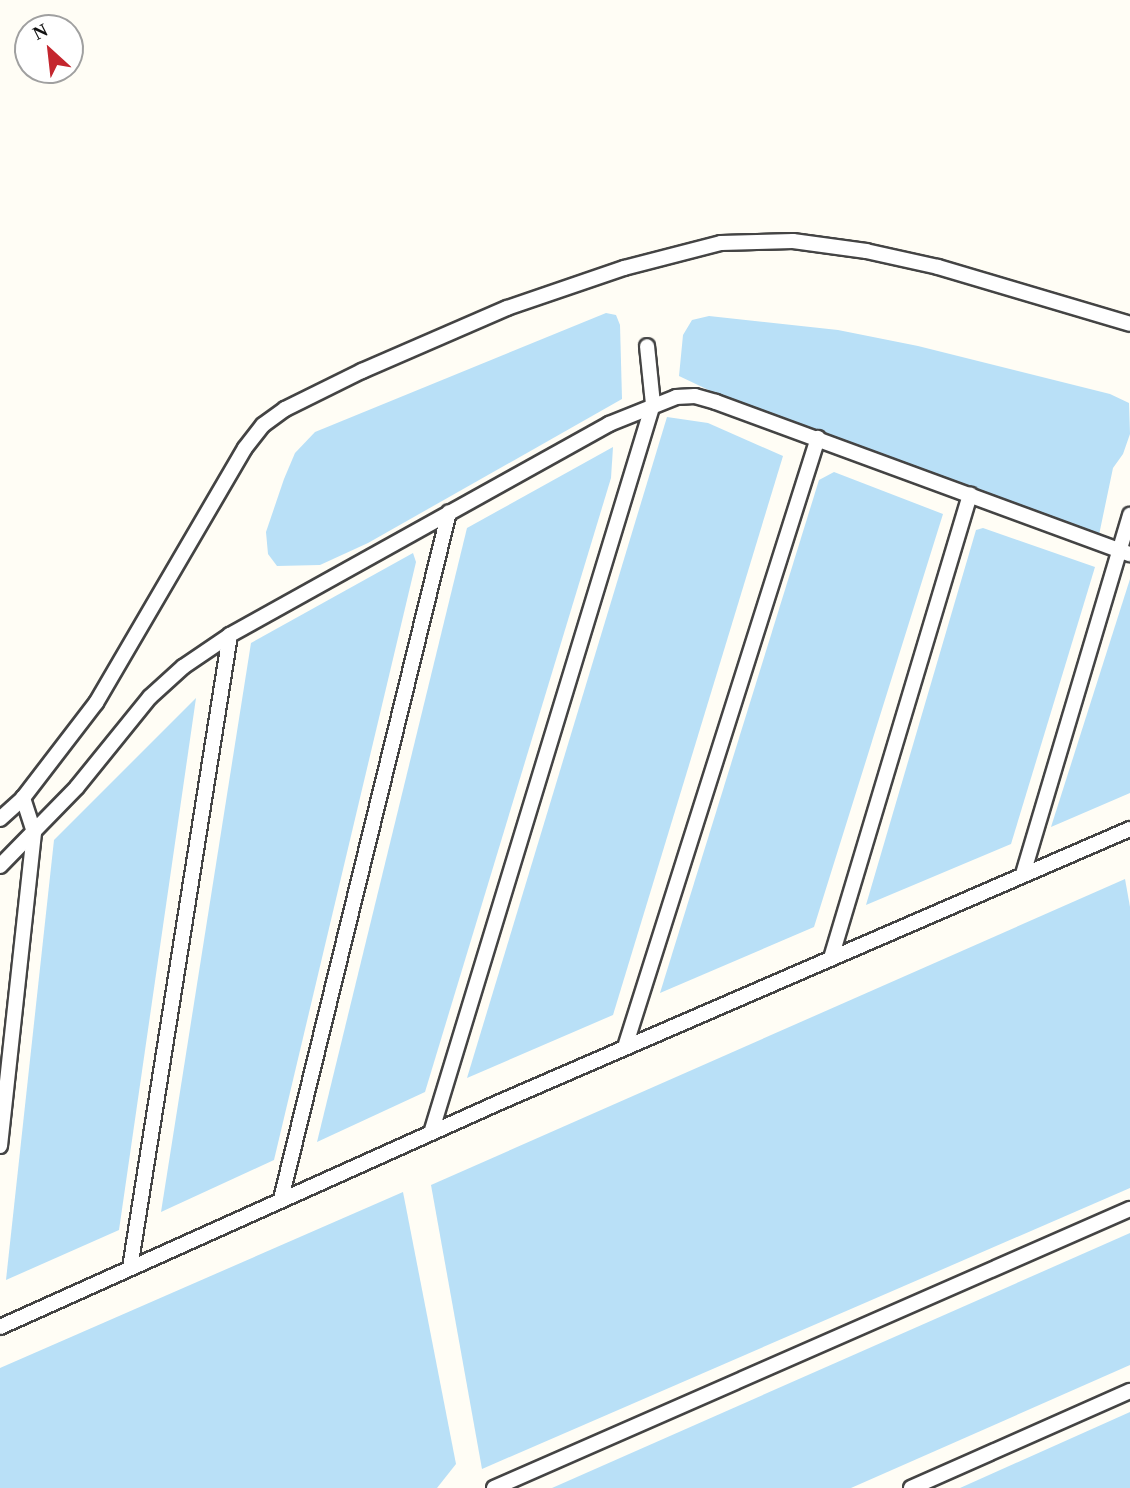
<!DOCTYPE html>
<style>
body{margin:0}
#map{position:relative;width:1130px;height:1488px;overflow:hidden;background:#fffdf5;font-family:Georgia,serif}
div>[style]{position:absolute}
.water>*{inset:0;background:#b9e0f7}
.roads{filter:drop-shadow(2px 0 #444) drop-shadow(-2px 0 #444) drop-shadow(0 2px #444) drop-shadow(0 -2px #444)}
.lane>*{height:14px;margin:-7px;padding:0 7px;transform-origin:7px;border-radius:7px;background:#fff}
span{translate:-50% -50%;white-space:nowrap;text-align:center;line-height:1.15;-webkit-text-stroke:7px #fff;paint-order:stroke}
.north{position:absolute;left:14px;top:14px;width:70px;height:70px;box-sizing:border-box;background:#fff;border:2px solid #a0a0a0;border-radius:50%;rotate:333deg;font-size:19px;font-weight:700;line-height:28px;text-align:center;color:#111}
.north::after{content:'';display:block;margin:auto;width:24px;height:32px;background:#c4262e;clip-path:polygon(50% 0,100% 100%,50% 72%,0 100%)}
</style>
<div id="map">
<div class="water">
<div style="clip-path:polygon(606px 313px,616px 315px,620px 325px,622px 399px,368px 543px,320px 565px,277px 566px,268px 554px,266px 532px,284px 479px,295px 453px,315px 432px)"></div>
<div style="clip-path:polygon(709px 316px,838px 330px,918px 346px,1110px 394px,1129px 403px,1130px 434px,1123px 454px,1113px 468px,1099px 535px,738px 404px,679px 376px,683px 335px,692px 320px)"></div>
<div style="clip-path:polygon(667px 417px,708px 423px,783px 456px,613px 1015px,467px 1078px)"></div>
<div style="clip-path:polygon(613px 447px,611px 478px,425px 1092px,317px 1142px,467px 528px)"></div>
<div style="clip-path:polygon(834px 472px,943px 514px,814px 927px,660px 993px,819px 480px)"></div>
<div style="clip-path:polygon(983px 528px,1095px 567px,1011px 844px,866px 905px,976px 530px)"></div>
<div style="clip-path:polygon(413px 553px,416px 562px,274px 1160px,161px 1212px,251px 643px)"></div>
<div style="clip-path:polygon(1130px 579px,1130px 793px,1051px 827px)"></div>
<div style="clip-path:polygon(196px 698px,119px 1230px,6px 1280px,54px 840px)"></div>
<div style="clip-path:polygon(1125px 879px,1130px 907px,1130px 1188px,482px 1469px,431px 1185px)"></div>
<div style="clip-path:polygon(403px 1192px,456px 1464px,437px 1488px,0 1488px,0 1368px)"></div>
<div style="clip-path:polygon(1130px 1233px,1130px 1365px,851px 1488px,552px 1488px)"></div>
<div style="clip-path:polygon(1130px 1412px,1130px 1488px,960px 1488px)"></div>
</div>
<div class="roads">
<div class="lane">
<div style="left:0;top:819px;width:31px;rotate:-42deg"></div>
<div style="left:23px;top:798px;width:120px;rotate:-52.5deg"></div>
<div style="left:96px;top:703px;width:295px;rotate:-59.7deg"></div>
<div style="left:245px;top:448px;width:29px;rotate:-52deg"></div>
<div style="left:263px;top:425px;width:27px;rotate:-36deg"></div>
<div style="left:285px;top:409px;width:86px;rotate:-26.3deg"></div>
<div style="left:362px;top:371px;width:158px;rotate:-23.5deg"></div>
<div style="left:507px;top:308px;width:124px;rotate:-18.9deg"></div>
<div style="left:624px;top:268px;width:100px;rotate:-14.5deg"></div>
<div style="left:721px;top:243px;width:72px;rotate:-1.6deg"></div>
<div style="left:793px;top:241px;width:74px;rotate:7.8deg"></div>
<div style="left:866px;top:251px;width:74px;rotate:12.5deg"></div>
<div style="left:938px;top:267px;width:200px;rotate:16.5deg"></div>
<div style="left:0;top:866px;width:110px;rotate:-45.7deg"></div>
<div style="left:77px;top:787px;width:116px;rotate:-51deg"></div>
<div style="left:150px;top:697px;width:45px;rotate:-42.3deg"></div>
<div style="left:183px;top:667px;width:57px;rotate:-34.2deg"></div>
<div style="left:230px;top:635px;width:434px;rotate:-29.1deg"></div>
<div style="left:609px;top:424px;width:72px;rotate:-21.9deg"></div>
<div style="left:676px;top:397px;width:19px;rotate:-3deg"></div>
<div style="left:695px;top:396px;width:22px;rotate:16deg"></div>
<div style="left:716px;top:402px;width:441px;rotate:20.2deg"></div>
<div style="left:1023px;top:874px;width:375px;rotate:-73.4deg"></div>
<div style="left:831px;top:958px;width:484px;rotate:-73.3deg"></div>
<div style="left:625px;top:1047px;width:639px;rotate:-72.42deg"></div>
<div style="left:431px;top:1133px;width:762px;rotate:-73.06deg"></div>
<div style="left:653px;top:404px;width:58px;rotate:-95.9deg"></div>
<div style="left:0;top:1146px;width:316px;rotate:-83.8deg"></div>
<div style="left:34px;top:832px;width:36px;rotate:-108deg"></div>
<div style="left:281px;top:1199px;width:707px;rotate:-76.26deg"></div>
<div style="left:130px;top:1268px;width:641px;rotate:-81.02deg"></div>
<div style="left:0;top:1327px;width:548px;rotate:-24.23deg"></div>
<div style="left:500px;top:1102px;width:687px;rotate:-23.43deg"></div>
<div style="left:494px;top:1488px;width:695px;rotate:-23.69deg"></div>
<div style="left:911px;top:1488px;width:240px;rotate:-23.9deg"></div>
</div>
</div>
<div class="north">N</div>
</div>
